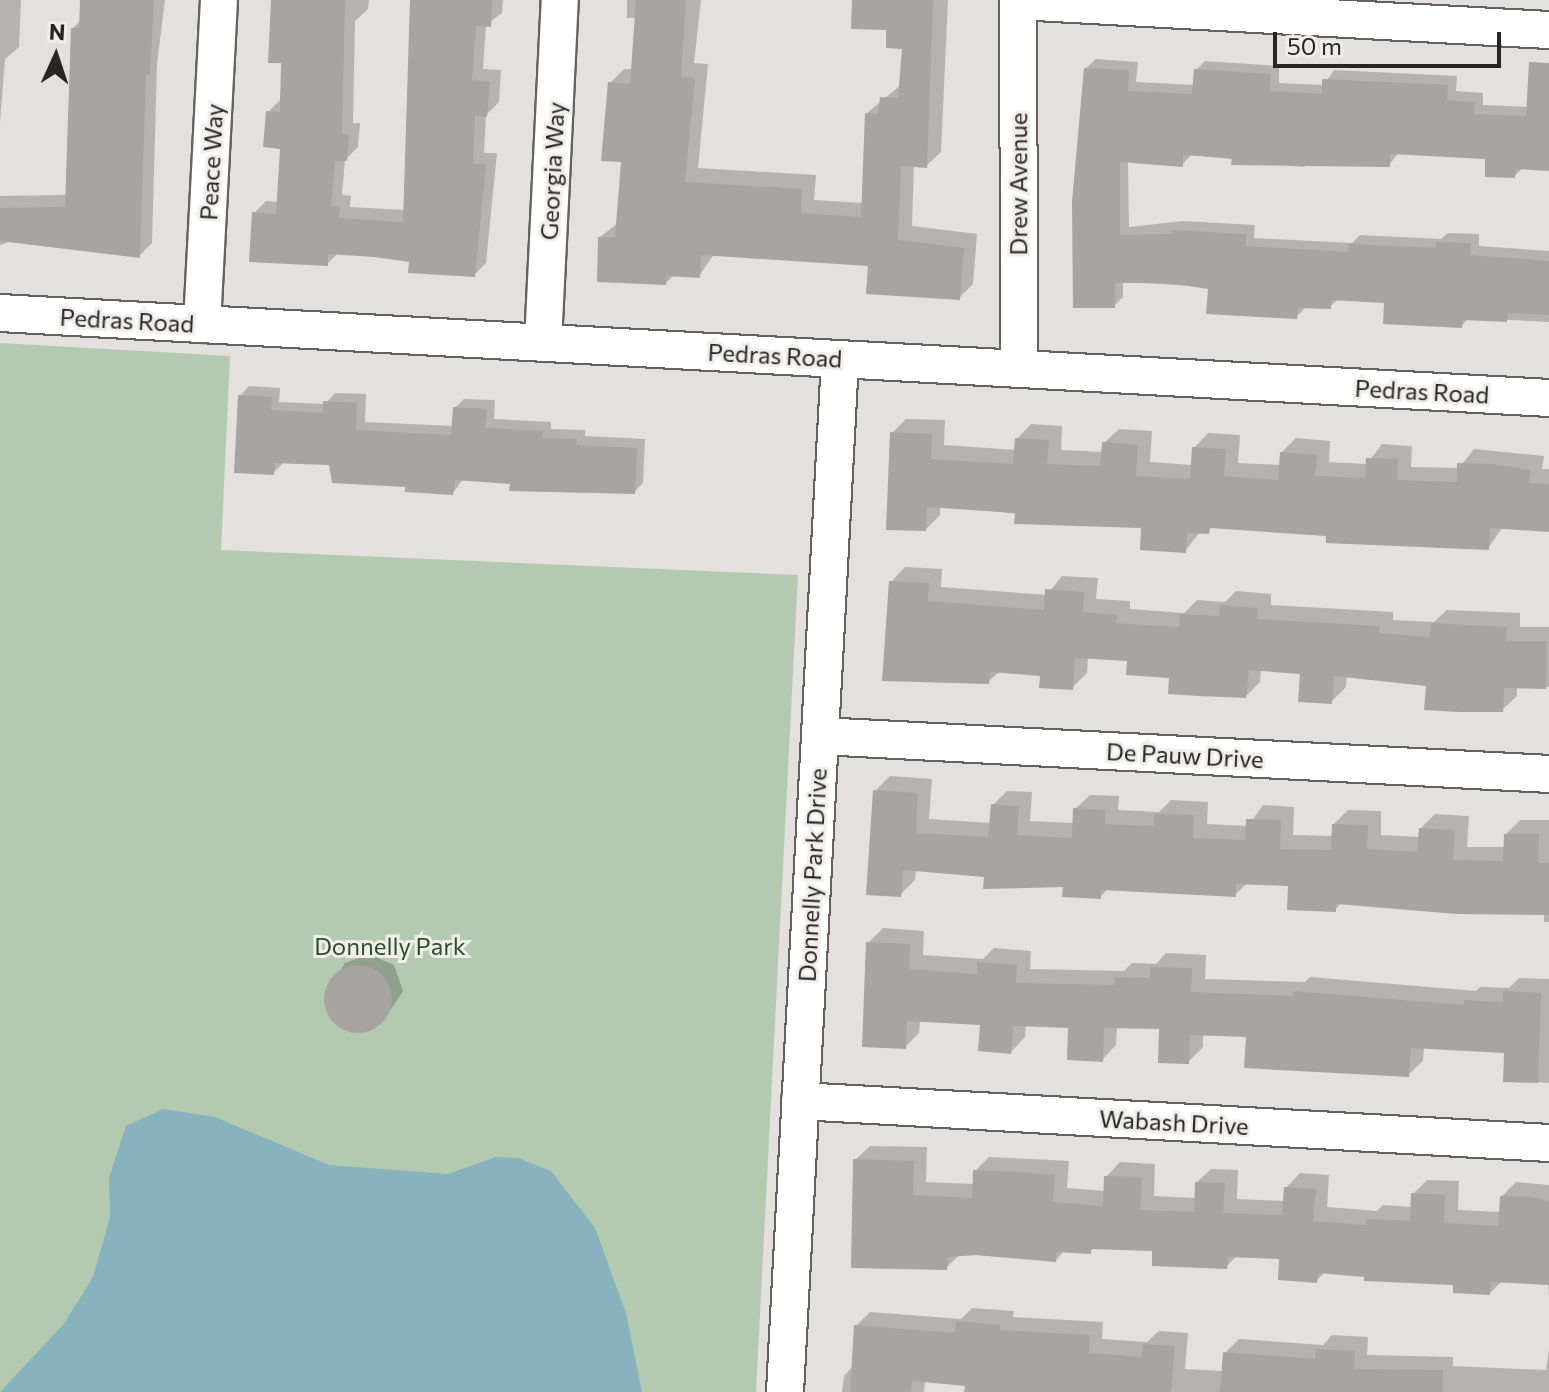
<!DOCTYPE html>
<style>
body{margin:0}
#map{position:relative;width:1549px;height:1392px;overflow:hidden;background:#e3e0de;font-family:Commissioner,sans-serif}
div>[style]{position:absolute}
.green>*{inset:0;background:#b3cab0}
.water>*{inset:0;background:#88b2bd}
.shadow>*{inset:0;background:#0003}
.building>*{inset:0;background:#a7a4a2}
.round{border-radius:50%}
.roads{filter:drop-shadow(2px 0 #656260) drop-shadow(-2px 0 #656260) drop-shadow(0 2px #656260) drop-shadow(0 -2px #656260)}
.minor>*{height:36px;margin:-18px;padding:0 18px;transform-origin:18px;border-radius:18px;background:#fff}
span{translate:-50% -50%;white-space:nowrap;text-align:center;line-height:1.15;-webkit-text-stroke:6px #f1edeb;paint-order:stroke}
.street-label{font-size:24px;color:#272625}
.park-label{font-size:24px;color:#2a4f27}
.north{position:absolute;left:16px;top:16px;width:80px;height:80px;-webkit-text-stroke:6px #f1edeb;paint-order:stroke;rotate:3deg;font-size:22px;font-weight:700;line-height:32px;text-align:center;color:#272625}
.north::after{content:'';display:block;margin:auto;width:28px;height:36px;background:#272625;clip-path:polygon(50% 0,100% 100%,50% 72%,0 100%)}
.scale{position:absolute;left:1273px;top:32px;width:228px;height:36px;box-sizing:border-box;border:4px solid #272625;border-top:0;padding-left:10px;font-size:24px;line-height:28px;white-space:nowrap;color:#272625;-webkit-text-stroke:6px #f1edeb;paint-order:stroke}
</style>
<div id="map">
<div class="green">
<div style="clip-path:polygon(0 343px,230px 356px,221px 550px,798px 575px,756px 1392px,0 1392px)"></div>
</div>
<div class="water">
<div style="clip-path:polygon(163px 1109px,215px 1117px,329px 1165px,448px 1174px,496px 1157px,518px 1158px,551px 1171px,595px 1228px,626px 1313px,642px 1392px,0 1392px,63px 1325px,93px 1277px,110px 1217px,109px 1178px,126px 1126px)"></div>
</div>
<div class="shadow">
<div style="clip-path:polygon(0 0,21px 0,19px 47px,5px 59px,0 123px)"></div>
<div style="clip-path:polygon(82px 0,165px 0,157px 64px,152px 243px,139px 256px,14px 240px,0 245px,0 196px,67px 195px,73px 28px,81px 20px)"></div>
<div style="clip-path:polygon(273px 0,369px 0,368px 9px,355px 21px,353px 123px,360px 123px,358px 147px,345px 160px,342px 195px,351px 196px,350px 207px,405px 210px,412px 0,503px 0,502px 13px,486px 25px,483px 69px,501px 70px,499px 102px,486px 115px,484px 153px,497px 153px,486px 263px,474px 275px,411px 261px,338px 253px,327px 264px,254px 213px,266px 201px,279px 202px,283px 147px,268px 112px,280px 100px,283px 61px)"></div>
<div style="clip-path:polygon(627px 0,701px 0,694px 63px,708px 64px,698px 168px,816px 175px,814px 200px,864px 203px,867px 113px,902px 84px,904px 47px,854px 0,948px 0,941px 152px,926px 166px,914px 165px,912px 226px,977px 234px,973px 284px,959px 298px,871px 264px,714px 254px,699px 276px,674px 275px,666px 283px,600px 237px,618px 223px,623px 161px,610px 83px,624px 69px,633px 69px,637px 18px,627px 18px)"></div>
<div style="clip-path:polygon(1096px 59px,1138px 62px,1136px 82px,1195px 85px,1196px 70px,1205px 61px,1279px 66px,1279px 83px,1324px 85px,1334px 70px,1457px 76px,1456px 91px,1483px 93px,1483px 105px,1529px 107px,1549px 83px,1549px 170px,1523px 168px,1514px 176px,1488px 157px,1399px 152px,1389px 165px,1309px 161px,1304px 167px,1191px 155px,1182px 165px,1128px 161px,1129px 227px,1183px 221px,1255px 225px,1254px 238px,1352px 243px,1360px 235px,1441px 239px,1448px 233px,1479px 234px,1479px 246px,1549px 251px,1549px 322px,1469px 318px,1461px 326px,1386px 301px,1338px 299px,1330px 307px,1306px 307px,1296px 317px,1210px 287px,1123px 282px,1123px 297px,1114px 306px,1086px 68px)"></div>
<div style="clip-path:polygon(249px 386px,280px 388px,279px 402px,325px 404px,335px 393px,366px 394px,365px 422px,454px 426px,455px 408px,464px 399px,495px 400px,494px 419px,551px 422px,551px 429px,585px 430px,585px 436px,645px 439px,643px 483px,634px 492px,463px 479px,453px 493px,331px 464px,283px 463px,273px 473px,240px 396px)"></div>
<div style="clip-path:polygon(906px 419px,945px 420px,944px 445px,1016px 450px,1017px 439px,1031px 424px,1062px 426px,1061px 450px,1103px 452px,1104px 443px,1119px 429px,1152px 431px,1150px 462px,1192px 465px,1194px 448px,1208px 433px,1240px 435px,1238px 463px,1281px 465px,1282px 452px,1296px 438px,1330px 441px,1329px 462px,1367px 464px,1382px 444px,1412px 446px,1411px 467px,1459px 468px,1474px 449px,1544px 456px,1542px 469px,1549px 469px,1549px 530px,1503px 527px,1488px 548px,1214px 526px,1200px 532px,1185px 551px,1143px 526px,940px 506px,940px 515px,926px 529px,892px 433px)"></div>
<div style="clip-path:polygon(905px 567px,942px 569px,941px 587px,1047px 595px,1062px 576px,1098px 578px,1096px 599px,1130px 601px,1130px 609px,1184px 613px,1197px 600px,1225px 602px,1236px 591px,1271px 594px,1271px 605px,1393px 612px,1393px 620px,1434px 622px,1447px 610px,1520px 613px,1520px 627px,1549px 627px,1549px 687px,1517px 686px,1517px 696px,1502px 710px,1428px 684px,1347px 675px,1346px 687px,1331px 702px,1302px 672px,1261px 669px,1260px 682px,1246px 696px,1129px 659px,1088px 656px,1087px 673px,1072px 688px,1042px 674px,1000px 671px,988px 682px,891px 582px)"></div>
<div style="clip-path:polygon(890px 776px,932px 779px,929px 819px,991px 823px,993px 805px,1007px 791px,1032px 792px,1030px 821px,1074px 823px,1075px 809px,1090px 795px,1119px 796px,1118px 810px,1159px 812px,1171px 800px,1208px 802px,1207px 824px,1248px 826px,1263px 805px,1294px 807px,1293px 835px,1333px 836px,1334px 824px,1348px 810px,1381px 811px,1381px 835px,1420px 837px,1421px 828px,1435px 814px,1469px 816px,1467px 847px,1505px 847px,1506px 834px,1520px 820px,1549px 820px,1549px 922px,1544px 922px,1544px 913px,1342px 902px,1335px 910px,1290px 884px,1247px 883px,1235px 895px,1108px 889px,1100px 897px,1065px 885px,985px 887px,986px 875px,916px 869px,915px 880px,900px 895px,875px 791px)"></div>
<div style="clip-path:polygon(883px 928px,924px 931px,923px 955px,983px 959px,994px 948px,1031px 951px,1030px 969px,1124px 971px,1132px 963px,1156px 964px,1166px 953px,1206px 955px,1205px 979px,1305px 982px,1310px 977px,1476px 991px,1480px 987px,1509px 988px,1519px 978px,1549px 979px,1549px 1083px,1505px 1080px,1506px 1051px,1424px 1047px,1423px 1061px,1408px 1075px,1248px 1035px,1203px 1034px,1203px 1047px,1188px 1062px,1161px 1027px,1117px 1026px,1116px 1045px,1102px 1060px,1070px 1026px,1026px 1025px,1025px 1037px,1011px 1052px,982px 1024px,920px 1020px,919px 1033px,905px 1047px,868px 943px)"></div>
<div style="clip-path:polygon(369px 954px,394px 965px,403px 991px,382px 1023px,357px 1032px,334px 1022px,324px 998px,345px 963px)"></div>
<div style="clip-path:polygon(870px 1146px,927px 1147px,926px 1182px,974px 1184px,975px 1171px,989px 1157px,1069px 1161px,1067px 1188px,1105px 1191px,1106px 1177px,1120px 1162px,1155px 1164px,1154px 1196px,1196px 1198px,1196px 1183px,1211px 1169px,1238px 1170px,1237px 1199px,1285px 1201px,1286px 1188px,1300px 1173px,1329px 1175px,1327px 1207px,1377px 1211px,1383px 1205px,1412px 1207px,1413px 1194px,1427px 1180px,1459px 1181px,1458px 1210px,1501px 1212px,1502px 1196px,1516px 1182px,1549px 1185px,1549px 1297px,1548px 1283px,1502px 1281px,1490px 1293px,1455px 1283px,1366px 1275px,1325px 1272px,1316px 1281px,1281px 1257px,1238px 1255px,1226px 1267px,1154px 1249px,1095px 1247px,1090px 1252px,1065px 1250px,1056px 1260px,960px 1254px,946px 1268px,855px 1160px)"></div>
<div style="clip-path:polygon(972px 1308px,1014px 1311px,1013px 1317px,1103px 1322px,1102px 1339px,1147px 1342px,1159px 1331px,1188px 1333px,1185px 1369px,1223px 1371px,1225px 1353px,1239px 1339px,1323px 1345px,1332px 1335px,1368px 1337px,1367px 1355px,1453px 1357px,1453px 1366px,1546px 1370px,1549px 1350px,1549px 1392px,966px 1392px,967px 1384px,925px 1380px,924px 1392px,842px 1392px,844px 1376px,853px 1366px,856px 1326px,870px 1312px,961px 1319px)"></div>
</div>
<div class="building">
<div style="clip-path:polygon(80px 0,154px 0,150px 75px,146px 74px,140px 258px,0 241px,0 208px,65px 207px,71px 28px,79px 28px)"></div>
<div style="clip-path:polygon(271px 0,345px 0,342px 134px,349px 135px,347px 161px,335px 161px,331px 207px,340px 207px,339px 218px,403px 222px,410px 0,492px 0,491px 27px,476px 26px,472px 80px,490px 82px,487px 117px,475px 116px,473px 164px,486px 164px,475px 277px,408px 273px,409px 262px,375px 257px,328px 254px,328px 266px,249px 262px,252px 212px,276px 214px,280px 149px,263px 147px,266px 111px,280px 112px,281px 63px,268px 63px)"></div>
<div style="clip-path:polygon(636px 0,686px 0,681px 77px,695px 78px,685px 182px,802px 189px,801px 213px,861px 217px,865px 113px,878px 114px,880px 97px,898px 98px,902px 49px,886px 48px,886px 30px,851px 29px,852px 0,933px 0,927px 168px,901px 166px,898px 240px,964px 248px,960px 300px,866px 294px,868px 266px,701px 255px,700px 278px,667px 276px,666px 285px,597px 282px,598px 237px,615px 237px,621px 162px,601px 161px,608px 82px,630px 84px)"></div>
<div style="clip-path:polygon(1529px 62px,1549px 63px,1549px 171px,1516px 169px,1515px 178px,1485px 177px,1485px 159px,1390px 154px,1390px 167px,1231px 165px,1232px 158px,1183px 155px,1183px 167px,1120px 162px,1120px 235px,1172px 234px,1172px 230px,1246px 234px,1246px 246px,1348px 252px,1349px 244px,1436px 248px,1436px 242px,1471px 243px,1470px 255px,1549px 261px,1549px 315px,1508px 313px,1507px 322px,1463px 320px,1462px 328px,1383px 324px,1384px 303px,1331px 300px,1331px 309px,1298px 308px,1297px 319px,1206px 314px,1208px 289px,1169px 283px,1115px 283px,1115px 308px,1073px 308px,1072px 202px,1084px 68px,1129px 70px,1128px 91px,1192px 94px,1194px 69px,1271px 74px,1270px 91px,1322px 94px,1322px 79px,1448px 85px,1447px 100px,1475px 102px,1474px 114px,1526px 116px)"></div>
<div style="clip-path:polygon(238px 395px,272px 397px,271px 410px,323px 413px,323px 401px,357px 403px,356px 430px,451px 435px,453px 407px,487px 409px,485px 428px,543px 431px,543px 438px,577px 439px,576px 445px,637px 448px,635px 494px,509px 491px,510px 484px,455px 480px,453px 495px,405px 492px,405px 487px,332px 483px,329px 465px,275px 463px,274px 475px,234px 473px)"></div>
<div style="clip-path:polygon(890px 432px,932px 434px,931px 459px,1013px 464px,1015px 438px,1049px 440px,1047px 464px,1100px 466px,1102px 442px,1138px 445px,1136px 476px,1190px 479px,1192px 447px,1226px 449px,1224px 476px,1278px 480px,1280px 452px,1317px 455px,1315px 476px,1365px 478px,1366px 458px,1398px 459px,1397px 480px,1457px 482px,1457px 463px,1492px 464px,1530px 470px,1529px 483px,1549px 484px,1549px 532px,1490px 528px,1489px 550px,1326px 543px,1326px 536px,1210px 528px,1209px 534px,1187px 533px,1186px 553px,1140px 550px,1141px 528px,1014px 524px,1015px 513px,927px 507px,926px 531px,886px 530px)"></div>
<div style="clip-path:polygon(889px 581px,929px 583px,928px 601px,1044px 610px,1045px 589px,1084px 592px,1083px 612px,1117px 615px,1116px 623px,1179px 627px,1180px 614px,1219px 616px,1220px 605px,1258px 608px,1257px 619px,1380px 626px,1379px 633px,1430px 637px,1431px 623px,1507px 627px,1506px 641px,1547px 641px,1546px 689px,1504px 688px,1503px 712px,1459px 712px,1424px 710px,1426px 686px,1334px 676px,1332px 704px,1298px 702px,1300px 674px,1249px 670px,1246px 698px,1199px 696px,1168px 694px,1169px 678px,1126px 675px,1127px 661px,1075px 658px,1073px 690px,1039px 688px,1040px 676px,990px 672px,989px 684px,882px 681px)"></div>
<div style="clip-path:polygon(873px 790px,918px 793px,916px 833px,988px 837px,991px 804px,1019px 806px,1017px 835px,1072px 838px,1073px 808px,1105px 810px,1105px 824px,1154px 826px,1154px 814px,1194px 815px,1193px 838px,1245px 840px,1246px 819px,1281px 820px,1280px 849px,1331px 850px,1332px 824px,1368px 825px,1367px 849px,1417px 852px,1419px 828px,1455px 830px,1453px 860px,1503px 861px,1504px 834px,1539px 834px,1538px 863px,1549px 863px,1549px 915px,1457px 914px,1336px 904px,1336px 912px,1287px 910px,1288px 886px,1236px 884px,1236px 897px,1101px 890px,1101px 899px,1062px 897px,1063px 887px,983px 889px,984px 877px,903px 870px,901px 897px,866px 895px)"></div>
<div style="clip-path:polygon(866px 942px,910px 944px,909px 969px,977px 974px,977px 962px,1017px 965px,1016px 983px,1115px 985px,1115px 977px,1150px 978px,1150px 967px,1192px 968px,1191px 992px,1293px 996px,1293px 991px,1464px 1005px,1464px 1000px,1503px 1002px,1503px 991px,1541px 993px,1538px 1083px,1503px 1082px,1504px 1053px,1411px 1048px,1409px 1077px,1244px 1068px,1246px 1037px,1190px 1035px,1189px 1064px,1158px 1063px,1159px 1029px,1104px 1028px,1103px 1062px,1067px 1060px,1068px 1028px,1013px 1026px,1011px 1054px,978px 1051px,980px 1025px,907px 1021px,906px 1049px,862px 1047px)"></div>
<div class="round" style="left:324px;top:965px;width:68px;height:68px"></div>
<div style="clip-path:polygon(853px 1159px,914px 1161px,913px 1195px,972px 1198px,973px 1170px,1020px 1172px,1055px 1175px,1053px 1202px,1103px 1206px,1104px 1176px,1142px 1177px,1140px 1210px,1194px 1212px,1195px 1182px,1225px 1183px,1223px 1213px,1282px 1215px,1284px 1187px,1316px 1189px,1313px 1221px,1366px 1225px,1366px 1219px,1410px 1221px,1411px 1193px,1445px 1195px,1444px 1223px,1498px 1226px,1500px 1196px,1532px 1197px,1549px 1201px,1549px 1285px,1491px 1282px,1490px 1295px,1453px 1293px,1453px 1285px,1364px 1281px,1364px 1277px,1318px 1273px,1317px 1283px,1278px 1280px,1279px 1259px,1228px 1257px,1227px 1269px,1152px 1266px,1152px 1251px,1091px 1249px,1091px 1254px,1057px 1252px,1056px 1262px,976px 1255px,948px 1257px,947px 1270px,851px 1268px)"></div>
<div style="clip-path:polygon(956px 1321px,1000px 1325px,1000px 1330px,1090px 1335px,1089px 1353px,1142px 1357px,1143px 1344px,1175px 1346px,1171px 1392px,964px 1392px,965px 1386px,912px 1381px,911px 1392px,850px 1392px,854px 1325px,955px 1333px)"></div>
<div style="clip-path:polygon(1316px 1349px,1355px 1351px,1354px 1369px,1443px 1370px,1443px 1392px,1220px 1392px,1223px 1352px,1315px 1359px)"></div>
</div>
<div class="roads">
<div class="minor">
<div style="left:1018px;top:0;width:369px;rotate:89.8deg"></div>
<div style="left:1018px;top:1px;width:532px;rotate:3.13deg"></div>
<div style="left:0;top:313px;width:1551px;rotate:3.14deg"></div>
<div style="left:202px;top:324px;width:324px;rotate:-87deg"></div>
<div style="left:543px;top:343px;width:343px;rotate:-87.2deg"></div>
<div style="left:820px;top:736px;width:730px;rotate:2.98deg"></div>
<div style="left:800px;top:1101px;width:750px;rotate:3.21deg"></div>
<div style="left:785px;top:1392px;width:1034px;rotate:-86.95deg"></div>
</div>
</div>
<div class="street-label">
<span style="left:211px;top:162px;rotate:-87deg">Peace Way</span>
<span style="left:552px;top:171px;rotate:-87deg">Georgia Way</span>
<span style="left:1018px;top:184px;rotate:-90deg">Drew Avenue</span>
<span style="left:127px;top:320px;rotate:3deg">Pedras Road</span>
<span style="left:775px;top:355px;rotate:3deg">Pedras Road</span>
<span style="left:1422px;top:391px;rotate:3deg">Pedras Road</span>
<span style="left:1185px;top:755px;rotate:3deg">De Pauw Drive</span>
<span style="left:812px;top:875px;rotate:-87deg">Donnelly Park Drive</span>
<span style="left:1174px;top:1122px;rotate:3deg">Wabash Drive</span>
</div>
<div class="park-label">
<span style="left:390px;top:946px">Donnelly Park</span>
</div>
<div class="north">N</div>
<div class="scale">50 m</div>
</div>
